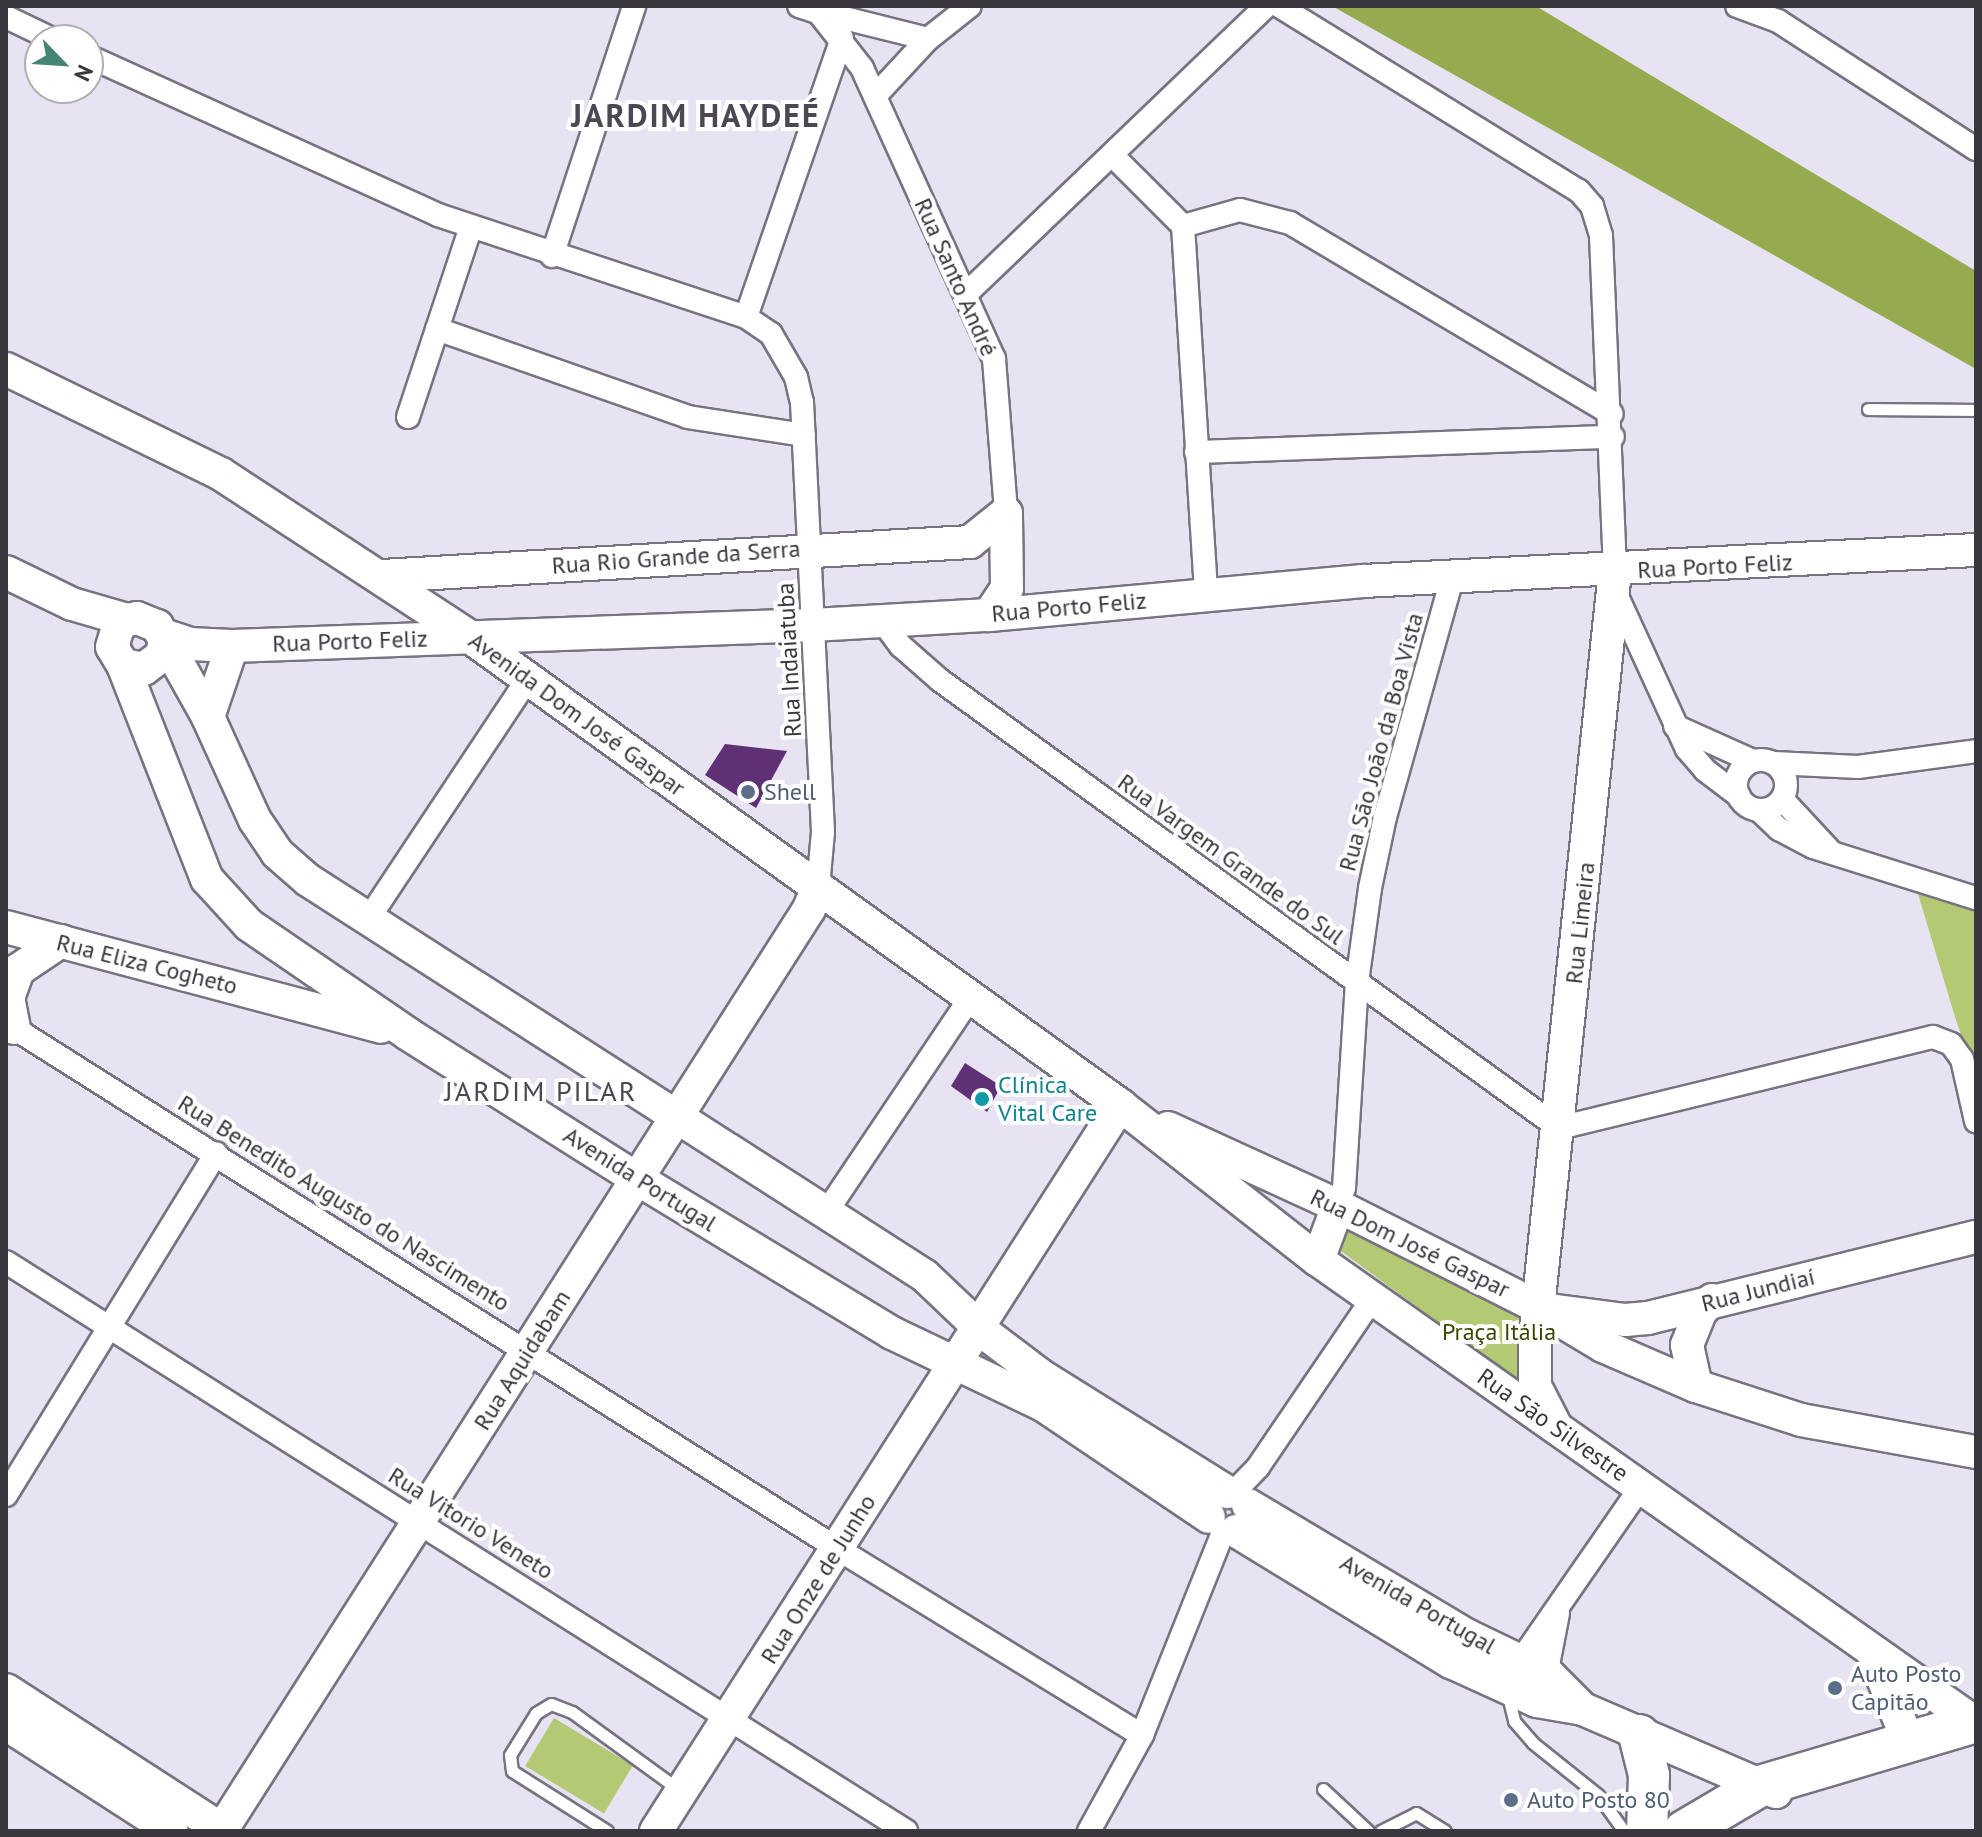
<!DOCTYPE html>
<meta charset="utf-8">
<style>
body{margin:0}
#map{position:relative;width:1982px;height:1837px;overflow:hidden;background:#e8e3f2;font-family:"PT Sans",sans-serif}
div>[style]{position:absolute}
.green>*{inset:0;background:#b4c974;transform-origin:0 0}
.forest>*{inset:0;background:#96ab50}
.building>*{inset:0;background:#603075}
.roads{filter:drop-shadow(2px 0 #777380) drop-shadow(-2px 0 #777380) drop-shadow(0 2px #777380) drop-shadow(0 -2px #777380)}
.lane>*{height:11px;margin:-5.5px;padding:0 5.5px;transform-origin:5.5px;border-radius:5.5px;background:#fff}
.street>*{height:22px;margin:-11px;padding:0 11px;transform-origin:11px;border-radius:11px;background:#fff}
.street>.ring{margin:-11px;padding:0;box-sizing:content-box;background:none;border:22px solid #fff;border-radius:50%}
.secondary>*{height:32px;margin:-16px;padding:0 16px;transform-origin:16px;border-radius:16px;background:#fff}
.highway>*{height:40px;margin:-20px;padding:0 20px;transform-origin:20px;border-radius:20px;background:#fff}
.dots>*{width:22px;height:22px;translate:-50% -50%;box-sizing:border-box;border:4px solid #fff;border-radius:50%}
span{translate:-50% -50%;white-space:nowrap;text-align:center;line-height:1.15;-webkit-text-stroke:8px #fff;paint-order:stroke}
.street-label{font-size:24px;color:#39373d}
.service-label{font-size:24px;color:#4e5e75}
.left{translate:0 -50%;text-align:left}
.culture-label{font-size:24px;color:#0d838f}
.park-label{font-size:24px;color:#3b4700}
.quarter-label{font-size:28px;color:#4b4753;letter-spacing:2px}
.district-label{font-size:32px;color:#4b4753;font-weight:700;letter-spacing:2px}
.frame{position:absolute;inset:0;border:8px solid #39373d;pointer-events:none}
.north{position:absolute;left:24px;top:24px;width:80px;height:80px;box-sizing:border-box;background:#fff;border:2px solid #b0afb1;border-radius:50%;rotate:115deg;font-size:22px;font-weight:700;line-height:32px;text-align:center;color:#39373d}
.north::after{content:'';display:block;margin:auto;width:28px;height:36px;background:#448576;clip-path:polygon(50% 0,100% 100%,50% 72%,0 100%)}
</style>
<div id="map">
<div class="green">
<div style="clip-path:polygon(1918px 894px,1976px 908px,1976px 1079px,1955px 1017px)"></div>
<div style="clip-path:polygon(1348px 1224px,1530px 1315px,1527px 1388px,1341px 1251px)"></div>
<div style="left:554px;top:1718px;width:92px;height:56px;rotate:31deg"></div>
</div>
<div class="forest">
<div style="clip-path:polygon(1332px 6px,1536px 6px,1976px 271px,1976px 369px)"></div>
</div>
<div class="building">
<div style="clip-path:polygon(725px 744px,787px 751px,756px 808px,705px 775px)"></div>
<div style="clip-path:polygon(965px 1063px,1001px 1086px,987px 1112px,951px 1086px)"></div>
</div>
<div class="roads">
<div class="lane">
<div style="left:1868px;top:409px;width:108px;rotate:0.5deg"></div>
<div style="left:1507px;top:1692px;width:30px;rotate:76deg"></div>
<div style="left:1514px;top:1721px;width:29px;rotate:49deg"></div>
<div style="left:1533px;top:1743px;width:83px;rotate:38.7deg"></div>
<div style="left:1598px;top:1795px;width:44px;rotate:54.2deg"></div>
<div style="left:1323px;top:1789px;width:62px;rotate:43deg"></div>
<div style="left:607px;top:1831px;width:112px;rotate:-147.7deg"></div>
<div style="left:512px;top:1771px;width:16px;rotate:-97deg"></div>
<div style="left:510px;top:1755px;width:49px;rotate:-58.2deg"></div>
<div style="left:536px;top:1713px;width:17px;rotate:-31deg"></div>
<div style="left:551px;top:1704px;width:22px;rotate:21deg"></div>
<div style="left:572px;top:1712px;width:131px;rotate:36deg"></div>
<div style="left:1381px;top:1831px;width:39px;rotate:-27deg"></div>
<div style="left:1416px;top:1813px;width:34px;rotate:32deg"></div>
</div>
<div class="street">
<div style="left:799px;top:6px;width:20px;rotate:18deg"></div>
<div style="left:818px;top:12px;width:71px;rotate:51.8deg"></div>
<div style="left:862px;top:68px;width:320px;rotate:65.6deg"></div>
<div style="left:994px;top:359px;width:154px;rotate:85.5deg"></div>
<div style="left:1279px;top:6px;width:352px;rotate:31.7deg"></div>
<div style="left:1579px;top:191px;width:20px;rotate:49deg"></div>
<div style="left:1592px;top:206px;width:31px;rotate:73deg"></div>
<div style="left:1601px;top:236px;width:335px;rotate:87.6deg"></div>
<div style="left:1737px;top:6px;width:44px;rotate:20.1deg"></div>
<div style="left:1778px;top:21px;width:236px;rotate:32.9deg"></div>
<div style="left:820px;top:12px;width:111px;rotate:14deg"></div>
<div style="left:6px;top:17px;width:53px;rotate:25.6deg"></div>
<div style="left:88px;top:56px;width:384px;rotate:24.4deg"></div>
<div style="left:438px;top:215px;width:324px;rotate:18.3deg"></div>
<div style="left:746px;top:317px;width:30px;rotate:34deg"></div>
<div style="left:771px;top:334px;width:50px;rotate:59.8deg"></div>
<div style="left:796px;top:377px;width:26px;rotate:77deg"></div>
<div style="left:802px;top:402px;width:431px;rotate:87.2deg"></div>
<div style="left:823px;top:832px;width:55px;rotate:95.2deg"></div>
<div style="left:876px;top:95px;width:76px;rotate:-47.1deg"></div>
<div style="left:928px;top:39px;width:53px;rotate:-38.2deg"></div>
<div style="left:1114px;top:157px;width:98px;rotate:45deg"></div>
<div style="left:1183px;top:226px;width:369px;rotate:86.4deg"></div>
<div style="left:1183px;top:226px;width:59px;rotate:-15.7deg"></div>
<div style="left:1240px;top:210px;width:52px;rotate:14.6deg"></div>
<div style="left:1290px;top:223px;width:374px;rotate:30.7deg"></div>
<div style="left:552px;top:256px;width:263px;rotate:-71.8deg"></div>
<div style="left:967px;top:293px;width:414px;rotate:-43.8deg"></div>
<div style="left:746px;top:317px;width:295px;rotate:-71deg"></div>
<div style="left:437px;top:329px;width:266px;rotate:19.3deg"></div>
<div style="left:688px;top:417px;width:117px;rotate:8.8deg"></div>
<div style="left:408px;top:417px;width:200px;rotate:-71.7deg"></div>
<div style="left:1196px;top:452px;width:417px;rotate:-2.1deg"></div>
<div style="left:1616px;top:594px;width:170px;rotate:65.4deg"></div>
<div style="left:1687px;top:749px;width:28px;rotate:49deg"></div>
<div style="left:1705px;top:770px;width:43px;rotate:37.4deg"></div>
<div style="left:882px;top:621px;width:31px;rotate:53deg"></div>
<div style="left:901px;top:646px;width:53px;rotate:41.2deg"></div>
<div style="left:941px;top:681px;width:763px;rotate:35.88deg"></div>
<div style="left:1559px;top:1128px;width:385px;rotate:-13.7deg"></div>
<div style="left:1933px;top:1037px;width:19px;rotate:21deg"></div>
<div style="left:1951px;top:1044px;width:19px;rotate:54deg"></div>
<div style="left:1962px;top:1059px;width:64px;rotate:77.3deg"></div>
<div style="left:1675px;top:726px;width:85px;rotate:24.2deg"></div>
<div class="ring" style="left:1736px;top:760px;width:28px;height:28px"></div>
<div style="left:1774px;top:763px;width:84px;rotate:2.7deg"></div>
<div style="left:1858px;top:767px;width:119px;rotate:-7.7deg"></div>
<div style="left:1782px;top:799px;width:72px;rotate:47.2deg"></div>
<div style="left:1759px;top:810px;width:28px;rotate:44deg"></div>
<div style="left:1779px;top:829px;width:38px;rotate:28deg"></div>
<div style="left:1813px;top:847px;width:171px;rotate:17.4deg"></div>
<div style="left:367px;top:921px;width:291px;rotate:-56.4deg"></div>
<div style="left:6px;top:1023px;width:984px;rotate:32.3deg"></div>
<div style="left:838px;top:1549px;width:356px;rotate:31.5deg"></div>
<div style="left:1338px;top:1206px;width:19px;rotate:-72deg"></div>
<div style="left:1344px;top:1188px;width:206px;rotate:-86.4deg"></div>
<div style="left:1357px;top:982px;width:95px;rotate:-82.1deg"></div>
<div style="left:1370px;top:888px;width:73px;rotate:-78.1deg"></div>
<div style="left:1385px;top:817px;width:248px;rotate:-74.3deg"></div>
<div style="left:825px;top:1214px;width:262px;rotate:-56.1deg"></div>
<div style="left:6px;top:1262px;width:1065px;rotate:32.3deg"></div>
<div style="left:1234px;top:1492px;width:35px;rotate:-46deg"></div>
<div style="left:1258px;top:1467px;width:203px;rotate:-55.8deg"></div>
<div style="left:6px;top:1495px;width:401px;rotate:-58.4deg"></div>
<div style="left:1512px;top:1673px;width:226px;rotate:-55.3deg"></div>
<div style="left:1544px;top:1686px;width:74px;rotate:-79.1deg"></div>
<div style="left:1089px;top:1831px;width:110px;rotate:-61.1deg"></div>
<div style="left:1142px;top:1735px;width:219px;rotate:-68.2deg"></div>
</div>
<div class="secondary">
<div style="left:6px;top:369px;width:239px;rotate:26deg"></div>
<div style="left:221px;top:474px;width:298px;rotate:33.2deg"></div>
<div style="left:470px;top:637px;width:801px;rotate:35.75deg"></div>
<div style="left:1120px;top:1105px;width:251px;rotate:38.1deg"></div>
<div style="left:1318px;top:1260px;width:802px;rotate:35.16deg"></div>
<div style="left:6px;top:572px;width:73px;rotate:25.9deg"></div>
<div style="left:72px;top:604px;width:57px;rotate:16.2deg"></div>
<div style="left:382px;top:576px;width:589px;rotate:-3.31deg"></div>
<div style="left:970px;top:542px;width:46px;rotate:-38.9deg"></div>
<div style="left:989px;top:615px;width:32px;rotate:-56deg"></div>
<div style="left:1007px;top:588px;width:75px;rotate:-90.8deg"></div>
<div style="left:163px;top:635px;width:28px;rotate:18deg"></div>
<div style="left:190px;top:644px;width:42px;rotate:2.7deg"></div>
<div style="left:232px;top:646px;width:581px;rotate:-2.07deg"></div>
<div style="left:813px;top:625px;width:176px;rotate:-3.3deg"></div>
<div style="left:989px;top:615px;width:376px;rotate:-5.2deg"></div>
<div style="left:1363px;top:581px;width:614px;rotate:-2.9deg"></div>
<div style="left:164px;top:646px;width:10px;rotate:107deg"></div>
<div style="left:161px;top:656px;width:21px;rotate:143deg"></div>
<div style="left:144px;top:669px;width:21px;rotate:-169deg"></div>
<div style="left:123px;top:665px;width:21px;rotate:-121deg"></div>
<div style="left:112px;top:647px;width:21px;rotate:-73deg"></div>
<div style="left:118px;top:627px;width:11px;rotate:-38deg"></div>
<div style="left:127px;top:620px;width:10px;rotate:-11deg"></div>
<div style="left:137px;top:618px;width:22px;rotate:22deg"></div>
<div style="left:157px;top:626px;width:104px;rotate:60.7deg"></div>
<div style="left:208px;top:717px;width:113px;rotate:65.5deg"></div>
<div style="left:255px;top:820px;width:40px;rotate:56deg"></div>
<div style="left:277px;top:853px;width:41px;rotate:41.1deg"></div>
<div style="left:308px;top:880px;width:733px;rotate:32.69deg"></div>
<div style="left:925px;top:1276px;width:84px;rotate:43.6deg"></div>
<div style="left:986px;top:1334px;width:68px;rotate:37.2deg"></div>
<div style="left:1040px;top:1375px;width:221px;rotate:32deg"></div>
<div style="left:123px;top:665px;width:230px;rotate:68.6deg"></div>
<div style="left:207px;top:879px;width:62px;rotate:47.6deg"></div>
<div style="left:249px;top:925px;width:193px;rotate:34.4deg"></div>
<div style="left:408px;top:1034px;width:270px;rotate:32.3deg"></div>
<div style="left:636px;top:1178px;width:299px;rotate:31.2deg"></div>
<div style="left:892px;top:1333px;width:167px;rotate:25.5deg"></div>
<div style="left:1043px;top:1405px;width:200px;rotate:34deg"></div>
<div style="left:208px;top:717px;width:75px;rotate:-71.3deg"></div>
<div style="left:6px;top:927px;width:388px;rotate:14.9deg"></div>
<div style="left:14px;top:1028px;width:31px;rotate:-101deg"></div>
<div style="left:8px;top:998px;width:30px;rotate:-70deg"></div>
<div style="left:18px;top:970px;width:52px;rotate:-34deg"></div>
<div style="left:1168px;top:1128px;width:187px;rotate:24.6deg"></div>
<div style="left:1338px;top:1206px;width:224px;rotate:26.8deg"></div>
<div style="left:1538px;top:1307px;width:76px;rotate:31deg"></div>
<div style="left:1603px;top:1346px;width:101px;rotate:23.3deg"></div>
<div style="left:1696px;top:1386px;width:110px;rotate:17.9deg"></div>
<div style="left:1801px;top:1420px;width:178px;rotate:10.4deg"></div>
<div style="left:1318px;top:1260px;width:58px;rotate:-69.7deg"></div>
<div style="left:1557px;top:1311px;width:69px;rotate:7.5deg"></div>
<div style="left:1625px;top:1320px;width:23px;rotate:-5deg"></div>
<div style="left:1648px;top:1318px;width:338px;rotate:-13.9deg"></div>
<div style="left:1696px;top:1386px;width:42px;rotate:-102.4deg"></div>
<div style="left:1687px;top:1345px;width:35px;rotate:-68deg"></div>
<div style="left:1700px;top:1312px;width:17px;rotate:-45deg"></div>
<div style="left:1554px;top:1423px;width:42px;rotate:-117.2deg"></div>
<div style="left:1535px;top:1386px;width:49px;rotate:-90deg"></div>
<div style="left:1535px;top:1337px;width:770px;rotate:-84.04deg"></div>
<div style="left:1248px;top:1505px;width:254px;rotate:30.8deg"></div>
<div style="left:1466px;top:1635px;width:92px;rotate:25.7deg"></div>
<div style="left:1549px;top:1675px;width:48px;rotate:45deg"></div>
<div style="left:1236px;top:1531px;width:252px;rotate:31.4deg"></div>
<div style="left:1451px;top:1662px;width:94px;rotate:24.4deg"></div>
<div style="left:1537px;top:1701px;width:47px;rotate:9.9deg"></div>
<div style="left:1583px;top:1709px;width:210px;rotate:23.3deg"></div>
<div style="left:1874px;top:1656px;width:92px;rotate:68.2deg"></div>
<div style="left:6px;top:1690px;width:260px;rotate:32.9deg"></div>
<div style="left:6px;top:1724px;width:197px;rotate:32.8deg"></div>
<div style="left:221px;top:1831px;width:1094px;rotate:-57.47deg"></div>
<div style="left:809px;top:909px;width:24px;rotate:-68deg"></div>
<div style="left:656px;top:1831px;width:862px;rotate:-57.42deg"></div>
</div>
<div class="highway">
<div style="left:1639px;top:1735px;width:41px;rotate:76deg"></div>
<div style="left:1649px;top:1775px;width:56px;rotate:92deg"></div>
<div style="left:1684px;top:1831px;width:88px;rotate:-30.6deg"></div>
<div style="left:1760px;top:1786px;width:225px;rotate:-16.5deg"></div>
</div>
</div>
<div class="dots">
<div style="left:748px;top:792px;background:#5c6f8a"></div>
<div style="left:982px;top:1099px;background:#0f9aa8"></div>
<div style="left:1835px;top:1688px;background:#5c6f8a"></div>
<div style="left:1511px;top:1800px;background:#5c6f8a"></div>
</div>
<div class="street-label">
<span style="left:956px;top:277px;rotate:66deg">Rua Santo André</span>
<span style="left:676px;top:557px;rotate:-4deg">Rua Rio Grande da Serra</span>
<span style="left:1715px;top:566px;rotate:-3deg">Rua Porto Feliz</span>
<span style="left:1069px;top:607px;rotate:-5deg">Rua Porto Feliz</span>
<span style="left:350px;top:641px;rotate:-2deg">Rua Porto Feliz</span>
<span style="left:789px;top:660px;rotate:-93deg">Rua Indaiatuba</span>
<span style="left:577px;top:714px;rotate:36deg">Avenida Dom José Gaspar</span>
<span style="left:1381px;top:742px;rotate:-75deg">Rua São João da Boa Vista</span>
<span style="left:1231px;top:859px;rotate:36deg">Rua Vargem Grande do Sul</span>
<span style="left:1580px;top:923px;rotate:-84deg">Rua Limeira</span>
<span style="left:147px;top:964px;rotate:14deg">Rua Eliza Cogheto</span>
<span style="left:640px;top:1179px;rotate:32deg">Avenida Portugal</span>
<span style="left:344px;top:1203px;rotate:32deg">Rua Benedito Augusto do Nascimento</span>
<span style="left:1410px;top:1243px;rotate:26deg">Rua Dom José Gaspar</span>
<span style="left:1758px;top:1290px;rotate:-14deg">Rua Jundiaí</span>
<span style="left:522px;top:1360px;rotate:-58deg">Rua Aquidabam</span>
<span style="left:1553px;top:1425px;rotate:35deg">Rua São Silvestre</span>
<span style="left:471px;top:1523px;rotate:32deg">Rua Vitorio Veneto</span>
<span style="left:818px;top:1579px;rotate:-58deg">Rua Onze de Junho</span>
<span style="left:1418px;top:1604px;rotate:30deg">Avenida Portugal</span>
</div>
<div class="service-label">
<span class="left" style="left:764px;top:792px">Shell</span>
<span class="left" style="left:1851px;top:1688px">Auto Posto<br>Capitão</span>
<span class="left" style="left:1527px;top:1800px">Auto Posto 80</span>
</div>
<div class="culture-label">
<span class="left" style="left:998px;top:1099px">Clínica<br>Vital Care</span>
</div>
<div class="park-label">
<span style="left:1499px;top:1332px">Praça Itália</span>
</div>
<div class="quarter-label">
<span style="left:541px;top:1091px">JARDIM PILAR</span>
</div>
<div class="district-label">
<span style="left:696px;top:115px">JARDIM HAYDEÉ</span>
</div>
<div class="frame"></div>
<div class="north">N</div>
</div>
